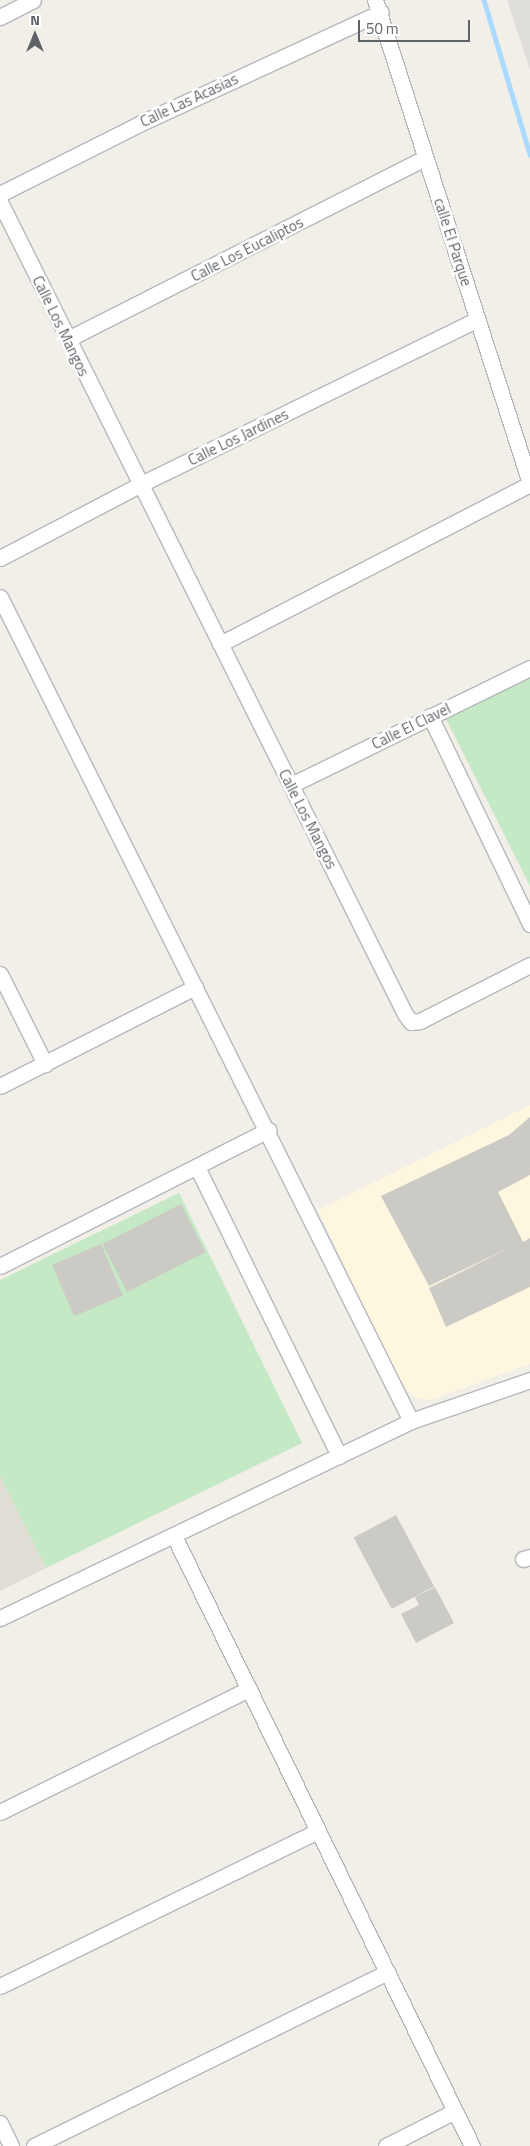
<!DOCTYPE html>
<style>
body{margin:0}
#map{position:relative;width:530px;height:2146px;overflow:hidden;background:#f1efe8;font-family:"Titillium Web",sans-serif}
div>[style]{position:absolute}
.commercial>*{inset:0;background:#fef7e0}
.industrial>*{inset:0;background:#e0deda}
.education>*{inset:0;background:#e1ded6}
.green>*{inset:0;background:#c5e8c5}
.stream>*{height:4.5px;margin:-2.25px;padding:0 2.25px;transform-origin:2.25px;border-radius:2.25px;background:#aadaff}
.building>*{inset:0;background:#cccac5;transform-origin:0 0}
.roads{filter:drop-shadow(1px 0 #b5b8bc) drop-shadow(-1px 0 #b5b8bc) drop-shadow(0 1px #b5b8bc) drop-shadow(0 -1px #b5b8bc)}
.minor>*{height:15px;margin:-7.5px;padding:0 7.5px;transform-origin:7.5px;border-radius:7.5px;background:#fff}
span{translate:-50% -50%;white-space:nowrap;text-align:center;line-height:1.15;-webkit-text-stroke:5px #fff;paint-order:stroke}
.street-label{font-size:15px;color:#5f6368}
.north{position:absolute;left:10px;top:10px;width:50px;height:50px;-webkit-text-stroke:4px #fff;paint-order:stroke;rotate:0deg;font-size:14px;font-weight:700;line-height:20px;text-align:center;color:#5f6368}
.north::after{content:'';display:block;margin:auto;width:18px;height:22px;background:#5f6368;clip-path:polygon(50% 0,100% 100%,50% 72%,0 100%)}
.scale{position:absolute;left:358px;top:20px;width:112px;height:22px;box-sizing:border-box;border:2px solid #5f6368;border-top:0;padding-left:6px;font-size:15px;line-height:18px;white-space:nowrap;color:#5f6368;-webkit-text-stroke:4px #fff;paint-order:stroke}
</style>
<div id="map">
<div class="commercial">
<div style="clip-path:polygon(530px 1105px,530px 1364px,430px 1400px,414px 1397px,401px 1385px,318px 1210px)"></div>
</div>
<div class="industrial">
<div style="clip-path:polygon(507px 0,530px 0,530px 70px)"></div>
</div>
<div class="education">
<div style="clip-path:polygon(0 1476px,46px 1568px,0 1591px)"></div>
</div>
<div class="green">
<div style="clip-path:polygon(530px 674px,530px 886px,446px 719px)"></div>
<div style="clip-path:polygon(179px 1193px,302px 1443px,46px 1568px,0 1476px,0 1280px)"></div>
</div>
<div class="stream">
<div style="left:484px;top:0;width:161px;rotate:73.4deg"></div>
</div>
<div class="building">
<div style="clip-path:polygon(530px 1117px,530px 1175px,498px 1192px,523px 1242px,530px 1238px,530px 1287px,446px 1327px,429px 1288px,513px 1246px,429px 1286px,381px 1196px,509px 1135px)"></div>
<div style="left:181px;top:1204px;width:54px;height:88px;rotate:63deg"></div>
<div style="left:101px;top:1244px;width:56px;height:53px;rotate:67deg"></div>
<div style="left:396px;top:1515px;width:81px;height:48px;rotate:62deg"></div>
<div style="clip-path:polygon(435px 1587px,454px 1623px,416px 1643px,401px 1614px,419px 1605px,415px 1597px)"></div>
</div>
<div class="roads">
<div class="minor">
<div style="left:375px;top:0;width:507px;rotate:72.21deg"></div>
<div style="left:0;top:17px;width:37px;rotate:-27deg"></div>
<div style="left:0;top:194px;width:158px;rotate:-26.7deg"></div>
<div style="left:141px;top:123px;width:264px;rotate:-24.8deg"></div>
<div style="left:0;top:202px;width:907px;rotate:63.49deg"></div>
<div style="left:405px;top:1014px;width:10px;rotate:53deg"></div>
<div style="left:411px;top:1022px;width:9px;rotate:-6deg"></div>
<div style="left:420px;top:1021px;width:123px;rotate:-27deg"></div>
<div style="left:68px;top:339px;width:400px;rotate:-26.9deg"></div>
<div style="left:0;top:558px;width:157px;rotate:-27.7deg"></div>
<div style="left:139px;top:485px;width:377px;rotate:-26.1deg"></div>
<div style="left:0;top:597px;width:921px;rotate:63.49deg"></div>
<div style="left:220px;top:644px;width:349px;rotate:-27.3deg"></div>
<div style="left:430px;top:716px;width:231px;rotate:64.3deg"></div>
<div style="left:291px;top:785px;width:266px;rotate:-26.1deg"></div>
<div style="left:0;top:974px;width:101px;rotate:63.4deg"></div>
<div style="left:0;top:1086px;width:219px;rotate:-26.9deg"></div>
<div style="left:197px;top:1167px;width:322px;rotate:63.8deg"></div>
<div style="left:0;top:1266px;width:301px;rotate:-26.9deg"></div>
<div style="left:174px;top:1536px;width:679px;rotate:63.96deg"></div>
<div style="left:523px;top:1559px;width:7px;rotate:-16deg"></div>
<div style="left:0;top:1618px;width:456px;rotate:-25.6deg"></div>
<div style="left:411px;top:1421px;width:126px;rotate:-19deg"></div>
<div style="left:0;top:1812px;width:278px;rotate:-26.3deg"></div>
<div style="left:0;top:1986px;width:354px;rotate:-26deg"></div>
<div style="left:0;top:2123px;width:25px;rotate:64deg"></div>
<div style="left:34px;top:2146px;width:394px;rotate:-26.2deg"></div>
<div style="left:386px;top:2146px;width:77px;rotate:-26.9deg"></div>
</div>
</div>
<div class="street-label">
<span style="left:189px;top:100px;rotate:-25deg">Calle Las Acasias</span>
<span style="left:453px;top:242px;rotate:72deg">calle El Parque</span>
<span style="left:247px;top:249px;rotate:-27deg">Calle Los Eucaliptos</span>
<span style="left:61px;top:326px;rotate:64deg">Calle Los Mangos</span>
<span style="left:238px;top:437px;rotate:-26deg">Calle Los Jardines</span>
<span style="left:411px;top:726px;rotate:-26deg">Calle El Clavel</span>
<span style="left:308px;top:819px;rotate:63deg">Calle Los Mangos</span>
</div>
<div class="north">N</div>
<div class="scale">50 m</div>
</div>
